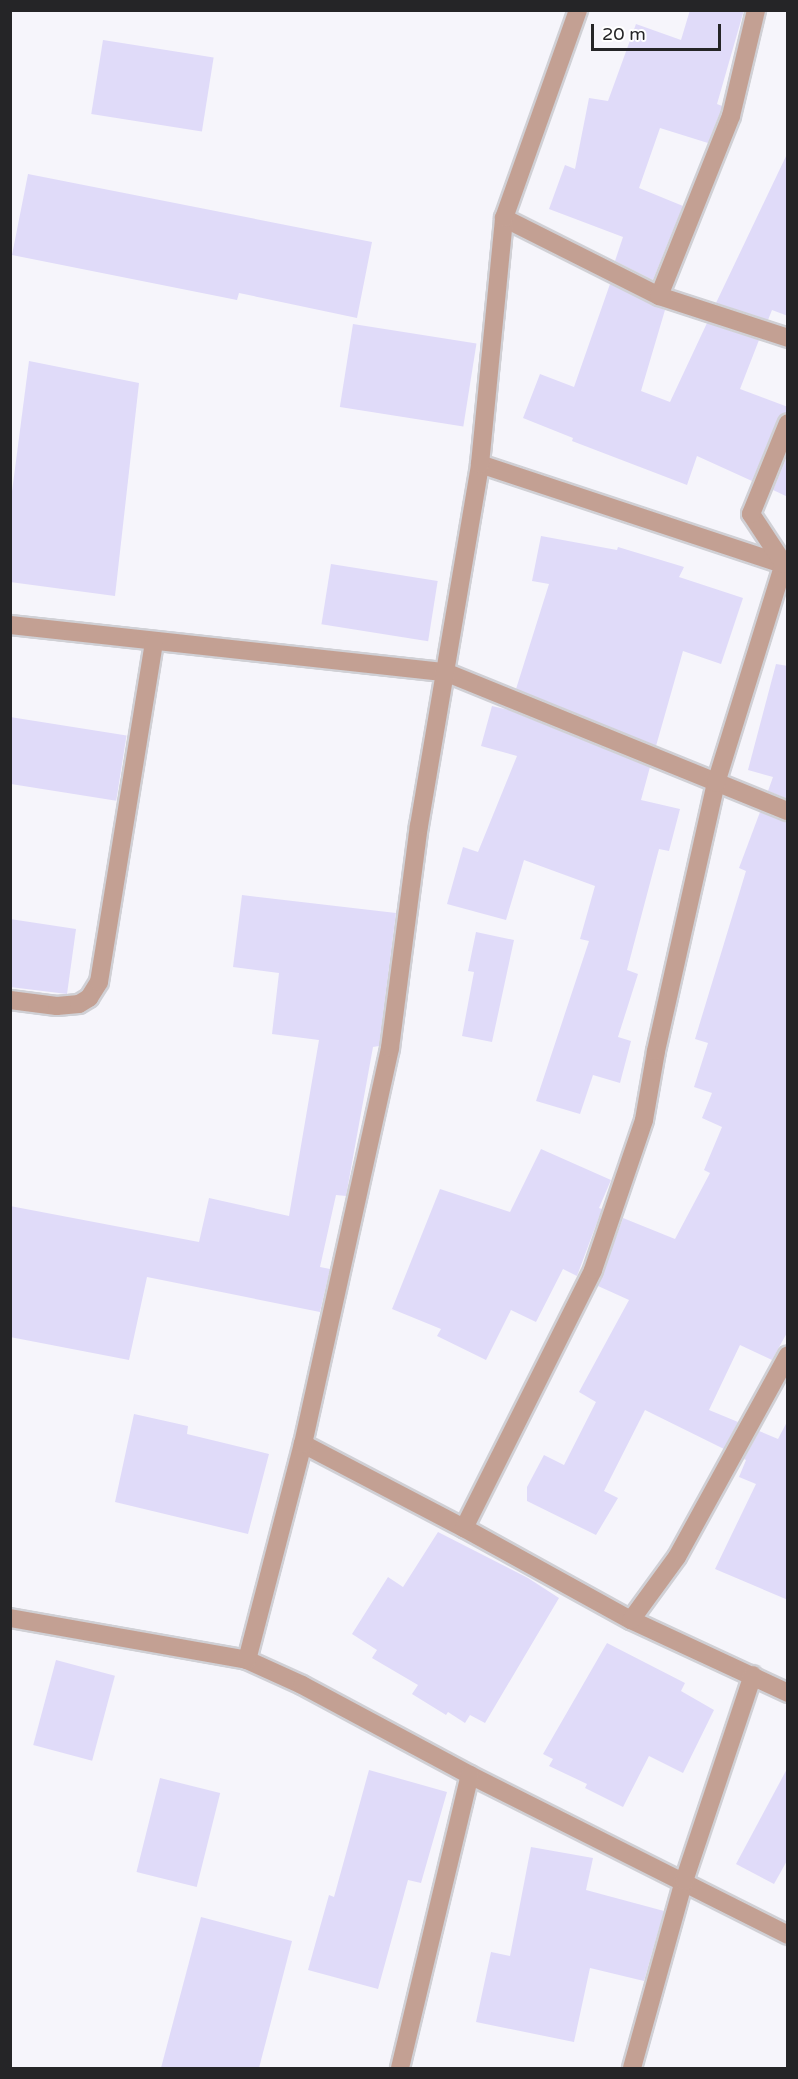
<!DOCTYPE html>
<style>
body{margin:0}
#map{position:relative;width:798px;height:2079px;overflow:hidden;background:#f6f5fb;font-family:"Varela Round",sans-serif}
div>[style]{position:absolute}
.building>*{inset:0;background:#e0dbf9;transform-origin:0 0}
.roads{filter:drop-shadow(2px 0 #d0d0d5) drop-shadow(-2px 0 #d0d0d5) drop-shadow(0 2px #d0d0d5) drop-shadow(0 -2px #d0d0d5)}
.street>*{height:18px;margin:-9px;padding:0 9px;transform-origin:9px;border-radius:9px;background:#c3a093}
span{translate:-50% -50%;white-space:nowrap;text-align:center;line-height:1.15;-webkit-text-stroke:4.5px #fff;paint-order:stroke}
.frame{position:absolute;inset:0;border:12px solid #252527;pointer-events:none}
.scale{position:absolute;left:591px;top:24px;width:130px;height:27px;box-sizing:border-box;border:3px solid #252527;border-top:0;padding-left:8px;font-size:18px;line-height:21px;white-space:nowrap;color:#252527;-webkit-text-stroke:4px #fff;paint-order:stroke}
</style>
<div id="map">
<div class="building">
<div style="clip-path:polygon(690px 10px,744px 10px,717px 104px,722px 106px,720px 113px,708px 143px,660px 128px,639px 188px,683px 206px,653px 280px,615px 261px,623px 237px,549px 209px,565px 165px,575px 169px,589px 98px,608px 101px,636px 24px,681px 40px)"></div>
<div style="left:103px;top:40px;width:112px;height:75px;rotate:9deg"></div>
<div style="clip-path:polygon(788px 152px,788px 316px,772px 310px,768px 320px,716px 303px)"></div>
<div style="clip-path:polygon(28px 174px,372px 242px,357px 318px,239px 293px,237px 300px,12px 255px)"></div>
<div style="clip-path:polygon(610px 284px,665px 310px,641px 391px,670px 402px,707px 323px,759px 340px,740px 389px,788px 407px,788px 412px,778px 419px,752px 481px,697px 456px,687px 485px,572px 441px,573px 438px,523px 418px,540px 374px,574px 387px)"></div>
<div style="left:353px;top:324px;width:125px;height:84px;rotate:9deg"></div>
<div style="clip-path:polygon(29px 361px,139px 383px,115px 596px,10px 582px,10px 507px)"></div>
<div style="clip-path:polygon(788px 454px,788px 497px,773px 490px)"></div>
<div style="clip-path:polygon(541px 536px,617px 550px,618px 547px,684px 567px,679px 577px,743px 598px,721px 664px,683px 651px,656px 746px,516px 689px,549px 584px,532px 581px)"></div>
<div style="left:331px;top:564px;width:108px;height:61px;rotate:9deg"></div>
<div style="clip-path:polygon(776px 664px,788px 666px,788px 799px,768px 791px,773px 777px,748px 770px)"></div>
<div style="clip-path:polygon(492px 706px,509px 710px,650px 767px,641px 800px,680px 809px,669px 851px,659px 849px,627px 970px,638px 974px,618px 1037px,631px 1041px,620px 1083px,593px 1075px,580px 1114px,536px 1101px,589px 941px,580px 939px,595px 886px,524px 860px,506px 920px,447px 904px,463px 847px,478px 852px,517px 756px,481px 746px)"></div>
<div style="left:10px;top:717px;width:118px;height:66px;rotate:9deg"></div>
<div style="clip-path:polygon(760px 812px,788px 822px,788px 1331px,772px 1360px,740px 1345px,709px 1410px,738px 1422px,724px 1449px,645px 1410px,604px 1491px,618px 1498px,596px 1535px,527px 1501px,527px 1487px,544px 1455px,564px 1465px,596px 1402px,579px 1392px,629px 1300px,598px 1286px,623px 1218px,675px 1239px,710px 1173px,704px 1170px,722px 1127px,702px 1118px,712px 1093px,694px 1087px,708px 1043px,695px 1039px,746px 871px,739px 868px)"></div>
<div style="clip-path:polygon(242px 895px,396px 913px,379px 1046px,373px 1047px,346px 1196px,336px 1195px,320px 1267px,330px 1269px,320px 1312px,147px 1277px,129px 1360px,10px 1337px,10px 1206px,199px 1242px,209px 1198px,289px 1216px,319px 1040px,272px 1034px,279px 973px,233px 967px)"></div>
<div style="clip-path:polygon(10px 919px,76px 929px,67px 994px,10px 987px)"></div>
<div style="clip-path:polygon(476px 932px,514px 940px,492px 1042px,462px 1036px,474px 972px,468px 971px)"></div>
<div style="clip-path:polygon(541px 1149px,611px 1180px,599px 1208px,602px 1209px,577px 1276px,563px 1269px,536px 1322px,511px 1310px,486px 1360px,437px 1336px,441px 1329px,392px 1309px,440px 1189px,510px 1212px)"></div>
<div style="clip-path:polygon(134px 1414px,188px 1426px,187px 1434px,269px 1454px,248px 1534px,115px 1502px)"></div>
<div style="clip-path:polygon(788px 1420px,788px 1600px,715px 1569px,756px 1484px,739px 1477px,746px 1460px,744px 1459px,759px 1431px,778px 1439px)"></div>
<div style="clip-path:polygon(438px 1532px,528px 1578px,559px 1598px,485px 1723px,470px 1715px,465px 1723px,448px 1712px,446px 1715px,412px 1694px,418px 1685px,372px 1658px,377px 1650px,352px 1634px,388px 1577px,403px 1587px)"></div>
<div style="clip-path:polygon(607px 1643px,685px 1683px,681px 1691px,714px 1710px,683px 1773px,649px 1756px,623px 1807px,585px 1788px,587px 1784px,549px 1766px,553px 1759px,543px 1754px)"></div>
<div style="left:56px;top:1660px;width:61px;height:88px;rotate:15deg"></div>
<div style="clip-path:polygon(788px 1767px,788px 1859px,774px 1884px,736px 1864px)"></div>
<div style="clip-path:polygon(369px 1770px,447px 1792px,421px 1883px,408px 1880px,378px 1989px,308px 1970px,329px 1895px,334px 1897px)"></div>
<div style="left:160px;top:1778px;width:62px;height:97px;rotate:14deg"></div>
<div style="clip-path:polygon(531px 1847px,593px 1858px,586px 1890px,664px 1911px,644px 1981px,590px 1968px,574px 2042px,476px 2022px,491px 1952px,510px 1956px)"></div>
<div style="clip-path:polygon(201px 1917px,292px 1941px,259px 2068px,161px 2068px)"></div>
</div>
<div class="roads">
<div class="street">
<div style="left:504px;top:218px;width:174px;rotate:26.7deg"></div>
<div style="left:659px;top:296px;width:136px;rotate:18deg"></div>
<div style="left:659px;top:296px;width:194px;rotate:-68.2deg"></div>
<div style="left:731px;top:116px;width:109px;rotate:-76.7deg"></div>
<div style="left:480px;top:464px;width:322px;rotate:18.3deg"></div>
<div style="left:10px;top:625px;width:438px;rotate:6.2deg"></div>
<div style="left:445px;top:672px;width:370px;rotate:22.1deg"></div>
<div style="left:10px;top:1000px;width:47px;rotate:7.3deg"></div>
<div style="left:57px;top:1006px;width:22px;rotate:-5deg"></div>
<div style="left:79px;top:1004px;width:12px;rotate:-31deg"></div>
<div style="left:89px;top:998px;width:19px;rotate:-58deg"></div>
<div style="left:99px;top:982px;width:345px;rotate:-80.8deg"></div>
<div style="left:303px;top:1444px;width:182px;rotate:27.6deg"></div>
<div style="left:464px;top:1528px;width:191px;rotate:28.9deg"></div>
<div style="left:631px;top:1620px;width:173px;rotate:24.9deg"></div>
<div style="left:464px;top:1528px;width:288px;rotate:-63.4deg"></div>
<div style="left:593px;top:1270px;width:158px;rotate:-71.2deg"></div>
<div style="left:644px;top:1120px;width:70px;rotate:-80.1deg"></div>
<div style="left:656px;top:1051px;width:275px;rotate:-77.4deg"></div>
<div style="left:716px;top:783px;width:229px;rotate:-72.8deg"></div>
<div style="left:784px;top:564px;width:60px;rotate:-123.4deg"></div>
<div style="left:751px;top:514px;width:98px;rotate:-67.9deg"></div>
<div style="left:10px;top:1618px;width:241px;rotate:10deg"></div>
<div style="left:247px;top:1660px;width:60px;rotate:24.4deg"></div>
<div style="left:302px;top:1685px;width:191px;rotate:28.2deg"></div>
<div style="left:470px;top:1775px;width:356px;rotate:26.7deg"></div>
<div style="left:631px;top:1620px;width:78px;rotate:-53.9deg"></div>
<div style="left:677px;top:1557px;width:230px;rotate:-61.2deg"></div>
<div style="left:247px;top:1660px;width:223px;rotate:-75.5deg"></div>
<div style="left:303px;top:1444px;width:405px;rotate:-77.6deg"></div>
<div style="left:390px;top:1048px;width:224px;rotate:-82.6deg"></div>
<div style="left:419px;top:826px;width:367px;rotate:-80.4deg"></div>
<div style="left:480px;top:464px;width:247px;rotate:-84.4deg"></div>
<div style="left:504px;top:218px;width:221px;rotate:-70.4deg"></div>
<div style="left:400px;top:2068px;width:301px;rotate:-76.6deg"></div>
<div style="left:632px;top:2068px;width:194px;rotate:-74.5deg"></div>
<div style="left:684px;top:1881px;width:217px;rotate:-71.5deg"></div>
</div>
</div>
<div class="frame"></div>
<div class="scale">20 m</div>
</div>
